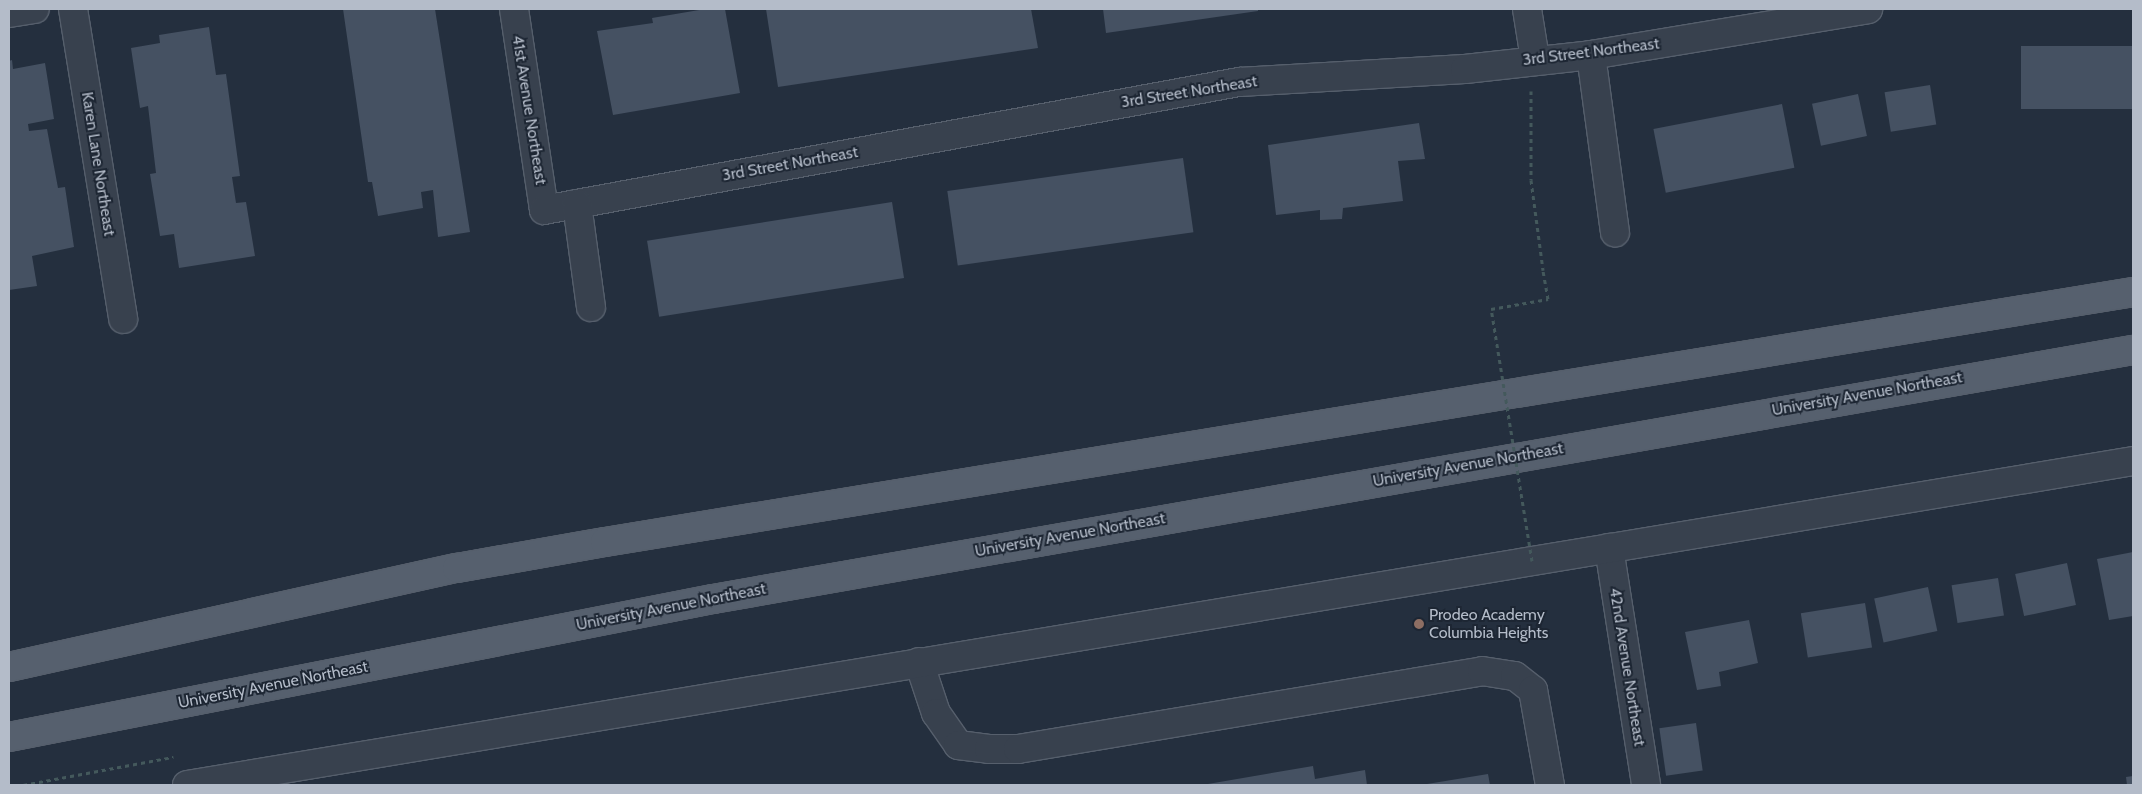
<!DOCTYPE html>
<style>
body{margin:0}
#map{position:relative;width:2142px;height:794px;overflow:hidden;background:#242f3e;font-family:Cabin,sans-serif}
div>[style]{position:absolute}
.building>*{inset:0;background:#455162;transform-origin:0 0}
.path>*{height:3px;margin-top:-1.5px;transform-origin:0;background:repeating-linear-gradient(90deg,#44595c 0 4px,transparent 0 8px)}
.roads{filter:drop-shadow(1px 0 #565f6c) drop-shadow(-1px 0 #565f6c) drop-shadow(0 1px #565f6c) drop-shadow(0 -1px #565f6c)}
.minor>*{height:28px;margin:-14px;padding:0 14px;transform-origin:14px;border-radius:14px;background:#38414e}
.major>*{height:28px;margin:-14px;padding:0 14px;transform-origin:14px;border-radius:14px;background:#56606e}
.path-bridge>*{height:3px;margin-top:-1.5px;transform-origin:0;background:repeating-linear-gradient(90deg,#44595c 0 4px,transparent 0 8px)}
.dots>*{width:14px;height:14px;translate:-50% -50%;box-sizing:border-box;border:2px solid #1d2633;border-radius:50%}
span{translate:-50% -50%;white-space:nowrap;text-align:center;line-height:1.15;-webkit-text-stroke:4px #1d2633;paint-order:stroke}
.street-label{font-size:16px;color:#b4bcc9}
.poi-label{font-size:16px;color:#b4bcc9}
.left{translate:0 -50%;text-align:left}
.frame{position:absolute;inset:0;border:10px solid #b4bcc9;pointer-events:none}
</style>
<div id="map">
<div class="building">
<div style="clip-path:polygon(343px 9px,435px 9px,470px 232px,438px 237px,433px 190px,421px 192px,423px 208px,378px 216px,372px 182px,368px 182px)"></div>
<div style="clip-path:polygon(705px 9px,725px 9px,740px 93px,613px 115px,597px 31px,653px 23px,652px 18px)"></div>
<div style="clip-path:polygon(766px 9px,1031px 9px,1038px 48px,778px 87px)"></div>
<div style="clip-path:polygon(1103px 9px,1258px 9px,1258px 11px,1106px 33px)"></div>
<div style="clip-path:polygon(209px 27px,216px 75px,226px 74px,240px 176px,232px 177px,236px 203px,246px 202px,255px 256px,179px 268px,174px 234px,160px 236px,150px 174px,156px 173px,148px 106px,140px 108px,131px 48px,160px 43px,159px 35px)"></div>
<div style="left:2133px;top:46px;width:63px;height:112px;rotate:90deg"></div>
<div style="clip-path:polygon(12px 60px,13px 69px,45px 63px,54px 119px,28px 124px,29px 131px,47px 129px,58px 188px,65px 187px,74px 247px,32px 256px,37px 286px,9px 290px,9px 61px)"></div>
<div style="left:1930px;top:85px;width:40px;height:46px;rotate:81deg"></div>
<div style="left:1858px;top:94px;width:43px;height:47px;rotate:78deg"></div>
<div style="left:1782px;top:104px;width:65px;height:131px;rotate:79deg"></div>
<div style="clip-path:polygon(1419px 123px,1425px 159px,1398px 161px,1403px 201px,1343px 208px,1342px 219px,1320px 220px,1320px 210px,1276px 215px,1268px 145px)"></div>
<div style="left:1183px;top:158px;width:75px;height:238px;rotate:82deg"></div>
<div style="left:892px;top:202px;width:77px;height:248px;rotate:81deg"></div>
<div style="clip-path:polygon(2133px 552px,2133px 616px,2109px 620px,2097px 559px)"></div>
<div style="left:2067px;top:563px;width:43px;height:53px;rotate:78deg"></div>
<div style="left:1998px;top:578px;width:38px;height:47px;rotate:81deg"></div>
<div style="left:1928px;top:587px;width:45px;height:55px;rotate:78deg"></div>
<div style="left:1865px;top:603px;width:45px;height:65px;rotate:81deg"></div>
<div style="clip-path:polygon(1749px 620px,1758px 663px,1719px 672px,1721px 686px,1697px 690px,1685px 632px)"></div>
<div style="left:1696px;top:723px;width:48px;height:37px;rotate:82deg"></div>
<div style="clip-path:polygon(1313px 766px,1315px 779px,1365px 770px,1367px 785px,1202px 785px)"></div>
<div style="clip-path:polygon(1488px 774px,1490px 785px,1427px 785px,1427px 784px)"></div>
<div style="clip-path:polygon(2133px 776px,2133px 785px,2127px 785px,2126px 777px)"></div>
</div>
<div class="path">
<div style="left:1531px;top:91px;width:89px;rotate:90deg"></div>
<div style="left:1531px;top:180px;width:91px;rotate:82.4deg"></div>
<div style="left:23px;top:785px;width:153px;rotate:-10.6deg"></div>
</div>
<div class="roads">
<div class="minor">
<div style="left:73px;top:9px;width:314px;rotate:80.8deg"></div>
<div style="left:514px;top:9px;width:203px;rotate:81.5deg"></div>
<div style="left:544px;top:210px;width:707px;rotate:-10.44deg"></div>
<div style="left:1239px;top:82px;width:226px;rotate:-3.3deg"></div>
<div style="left:1465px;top:69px;width:127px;rotate:-6.3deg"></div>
<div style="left:1591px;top:55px;width:281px;rotate:-9.4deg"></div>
<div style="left:1527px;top:9px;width:51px;rotate:80.9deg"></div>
<div style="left:9px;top:13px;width:26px;rotate:-9deg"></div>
<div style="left:1591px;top:55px;width:179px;rotate:82.3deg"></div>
<div style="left:577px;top:204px;width:104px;rotate:82.3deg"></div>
<div style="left:1609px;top:548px;width:240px;rotate:81.1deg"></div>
<div style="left:919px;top:662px;width:54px;rotate:71.6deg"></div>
<div style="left:936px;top:713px;width:39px;rotate:55deg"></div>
<div style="left:958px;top:745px;width:31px;rotate:7deg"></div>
<div style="left:989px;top:749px;width:29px"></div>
<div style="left:1018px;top:749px;width:471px;rotate:-9.5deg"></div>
<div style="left:1482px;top:671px;width:33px;rotate:9deg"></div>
<div style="left:1515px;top:676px;width:23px;rotate:38deg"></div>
<div style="left:1533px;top:690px;width:97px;rotate:79.9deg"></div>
<div style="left:187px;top:785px;width:1973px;rotate:-9.45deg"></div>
</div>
<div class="major">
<div style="left:9px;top:667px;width:459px;rotate:-12.5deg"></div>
<div style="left:457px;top:568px;width:150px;rotate:-10deg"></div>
<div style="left:605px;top:542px;width:1548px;rotate:-9.29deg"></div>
<div style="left:9px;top:737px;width:717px;rotate:-11.09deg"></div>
<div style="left:713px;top:599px;width:1442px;rotate:-9.95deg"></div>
</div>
</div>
<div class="path-bridge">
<div style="left:1532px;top:561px;width:255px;rotate:-99.2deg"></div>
<div style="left:1491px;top:309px;width:58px;rotate:-10deg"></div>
<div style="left:1548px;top:299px;width:29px;rotate:-100deg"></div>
</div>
<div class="dots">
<div style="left:1419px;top:624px;background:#8d6e63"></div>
</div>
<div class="street-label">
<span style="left:1591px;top:52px;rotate:-7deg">3rd Street Northeast</span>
<span style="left:1189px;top:92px;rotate:-9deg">3rd Street Northeast</span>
<span style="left:529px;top:110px;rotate:81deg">41st Avenue Northeast</span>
<span style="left:98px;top:164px;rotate:81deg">Karen Lane Northeast</span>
<span style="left:790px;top:164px;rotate:-10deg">3rd Street Northeast</span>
<span style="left:1867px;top:394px;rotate:-10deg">University Avenue Northeast</span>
<span style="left:1468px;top:465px;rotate:-10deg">University Avenue Northeast</span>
<span style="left:1070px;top:535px;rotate:-10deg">University Avenue Northeast</span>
<span style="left:671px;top:607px;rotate:-11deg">University Avenue Northeast</span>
<span style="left:1627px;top:667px;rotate:81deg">42nd Avenue Northeast</span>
<span style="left:273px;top:685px;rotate:-11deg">University Avenue Northeast</span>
</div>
<div class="poi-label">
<span class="left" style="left:1429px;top:624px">Prodeo Academy<br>Columbia Heights</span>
</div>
<div class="frame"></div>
</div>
